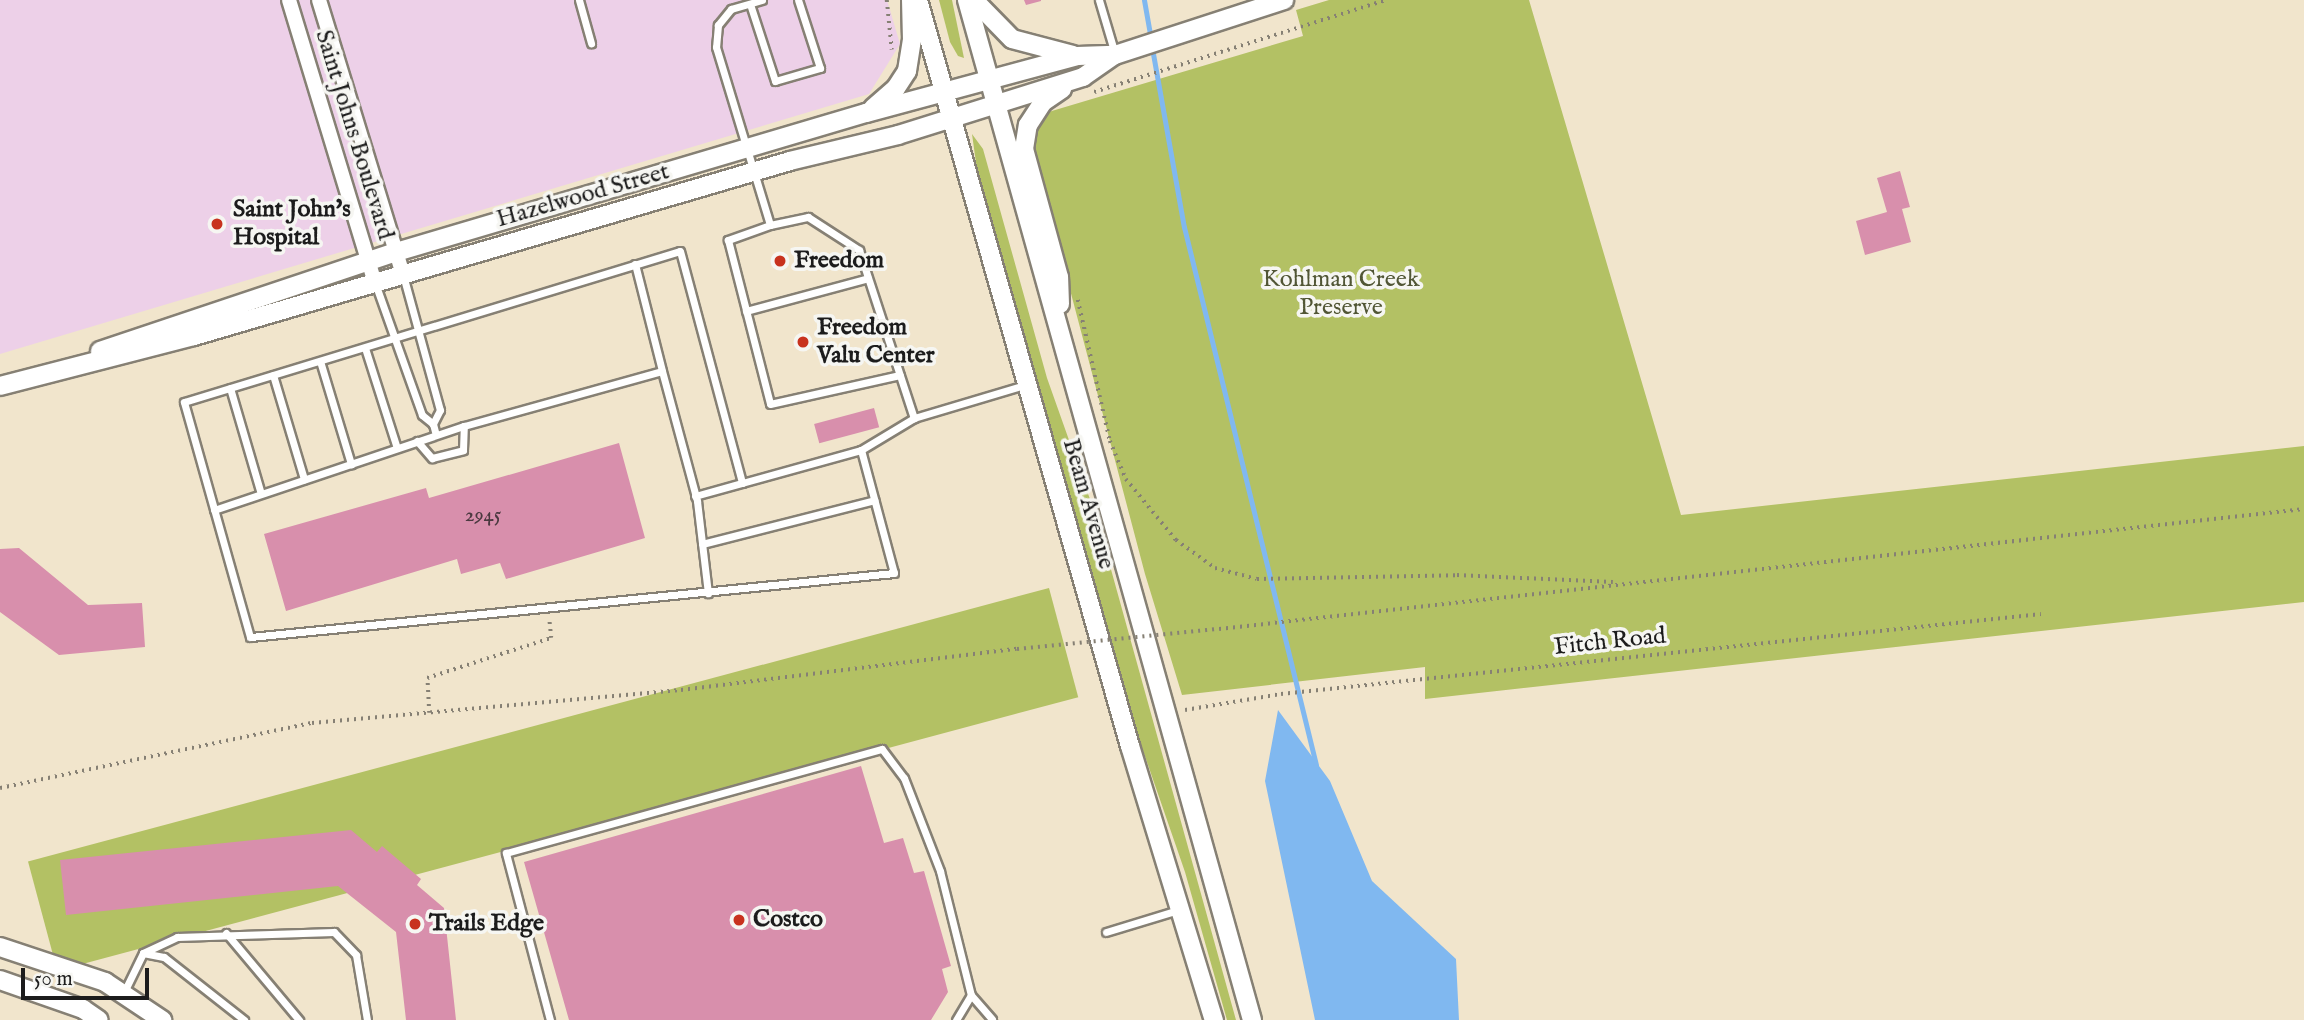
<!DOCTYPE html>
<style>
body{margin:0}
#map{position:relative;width:2304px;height:1020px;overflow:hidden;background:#f1e5cc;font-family:"IM FELL English",serif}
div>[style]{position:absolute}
.built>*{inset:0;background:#edd0e8}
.green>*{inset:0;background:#b3c164;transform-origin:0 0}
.water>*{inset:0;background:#80b8f0}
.stream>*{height:5px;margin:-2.5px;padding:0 2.5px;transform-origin:2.5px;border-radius:2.5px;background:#80b8f0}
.building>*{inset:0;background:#d88fac;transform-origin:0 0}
.path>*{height:3.5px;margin-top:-1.75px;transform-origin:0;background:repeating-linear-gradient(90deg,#868074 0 2px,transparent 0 7px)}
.roads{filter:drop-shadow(2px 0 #868074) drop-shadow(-2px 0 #868074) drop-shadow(0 2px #868074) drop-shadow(0 -2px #868074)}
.service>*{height:7px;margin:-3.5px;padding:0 3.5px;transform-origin:3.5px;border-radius:3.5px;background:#fff}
.minor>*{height:14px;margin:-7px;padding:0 7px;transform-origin:7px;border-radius:7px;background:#fff}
.tertiary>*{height:18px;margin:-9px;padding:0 9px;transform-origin:9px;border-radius:9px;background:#fff}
.path-bridge>*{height:3.5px;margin-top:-1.75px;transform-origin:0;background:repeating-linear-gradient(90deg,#868074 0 2px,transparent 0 7px)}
.dots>*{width:19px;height:19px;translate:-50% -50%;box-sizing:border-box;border:4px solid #f6f6f2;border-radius:50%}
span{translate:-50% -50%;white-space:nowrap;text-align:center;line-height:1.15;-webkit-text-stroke:7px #f6f6f2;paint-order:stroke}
.number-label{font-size:21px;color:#4b3940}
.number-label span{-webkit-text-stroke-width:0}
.street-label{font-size:24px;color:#1c1c1c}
.poi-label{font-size:24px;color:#1c1c1c;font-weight:700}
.left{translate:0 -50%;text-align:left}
.park-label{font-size:24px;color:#515635}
.scale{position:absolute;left:21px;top:968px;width:128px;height:32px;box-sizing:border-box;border:4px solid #1c1c1c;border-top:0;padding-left:9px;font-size:21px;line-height:24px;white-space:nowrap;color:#1c1c1c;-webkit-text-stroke:5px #f6f6f2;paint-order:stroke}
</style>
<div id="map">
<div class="built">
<div style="clip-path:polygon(0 0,887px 0,900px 44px,869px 94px,0 354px)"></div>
</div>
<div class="green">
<div style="clip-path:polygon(939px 0,952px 0,964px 58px,958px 56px,950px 42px)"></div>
<div style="clip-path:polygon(1329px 0,1529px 0,1681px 515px,2304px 446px,2304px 602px,1425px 699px,1425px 667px,1182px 695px,1145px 574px,1025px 119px,1303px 36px,1296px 10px)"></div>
<div style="clip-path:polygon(972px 134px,983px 149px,1047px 378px,1097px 519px,1236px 1020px,1227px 1020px,1185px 872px,1120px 684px,978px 177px)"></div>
<div style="left:1049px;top:588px;width:113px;height:1057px;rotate:75deg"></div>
</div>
<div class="water">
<div style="clip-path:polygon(1278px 710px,1330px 781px,1372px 881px,1456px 959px,1459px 1020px,1315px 1020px,1265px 781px)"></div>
</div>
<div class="stream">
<div style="left:1144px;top:0;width:39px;rotate:80deg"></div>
<div style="left:1152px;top:48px;width:182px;rotate:79.9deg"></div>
<div style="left:1184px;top:227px;width:554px;rotate:76.21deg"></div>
</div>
<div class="building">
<div style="clip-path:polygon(1024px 0,1041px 0,1041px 1px,1026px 5px)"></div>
<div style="clip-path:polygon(1900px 171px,1910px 207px,1902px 209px,1911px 242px,1865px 255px,1856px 221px,1887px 212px,1877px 178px)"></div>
<div style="left:874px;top:408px;width:20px;height:62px;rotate:75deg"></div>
<div style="clip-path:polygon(619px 443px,645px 538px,506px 579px,500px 563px,461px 574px,457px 559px,286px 611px,264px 534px,426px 488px,429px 498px)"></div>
<div style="clip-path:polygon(19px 548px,88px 605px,142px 603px,145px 647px,59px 655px,0 612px,0 549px)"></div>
<div style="clip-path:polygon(861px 766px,884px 843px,903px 838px,914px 873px,924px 871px,951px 966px,942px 969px,948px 992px,931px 1020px,569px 1020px,524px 862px)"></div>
<div style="clip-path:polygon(351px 830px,377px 852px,382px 846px,421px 879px,417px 885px,444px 908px,456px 1020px,406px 1020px,396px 932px,338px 886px,66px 915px,60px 860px)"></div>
</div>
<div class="path">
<div style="left:887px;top:0;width:50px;rotate:84.3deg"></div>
<div style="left:1094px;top:92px;width:305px;rotate:-17.5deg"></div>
<div style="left:1078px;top:300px;width:145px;rotate:77.2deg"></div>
<div style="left:1110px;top:441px;width:41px;rotate:67.2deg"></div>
<div style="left:1126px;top:479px;width:79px;rotate:50.7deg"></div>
<div style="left:1176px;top:540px;width:48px;rotate:35.7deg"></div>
<div style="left:1215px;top:568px;width:43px;rotate:14.7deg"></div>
<div style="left:1257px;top:579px;width:200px;rotate:-1.1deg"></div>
<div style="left:1457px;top:575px;width:156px;rotate:2.6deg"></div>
<div style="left:1219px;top:629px;width:1092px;rotate:-6.31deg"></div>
<div style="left:1185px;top:710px;width:97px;rotate:-9.5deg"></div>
<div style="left:1281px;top:694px;width:764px;rotate:-6.01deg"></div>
<div style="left:429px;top:713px;width:35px;rotate:-93deg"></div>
<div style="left:427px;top:678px;width:130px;rotate:-17.9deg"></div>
<div style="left:551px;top:638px;width:20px;rotate:-96deg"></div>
<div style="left:0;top:788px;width:319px;rotate:-11.8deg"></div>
<div style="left:312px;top:723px;width:370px;rotate:-5.1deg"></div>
<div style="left:681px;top:690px;width:338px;rotate:-7deg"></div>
</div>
<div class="roads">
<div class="service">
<div style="left:579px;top:0;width:45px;rotate:74.4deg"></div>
<div style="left:762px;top:0;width:32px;rotate:164deg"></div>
<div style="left:731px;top:9px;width:21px;rotate:129deg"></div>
<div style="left:718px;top:25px;width:22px;rotate:95deg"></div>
<div style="left:716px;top:47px;width:186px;rotate:73.1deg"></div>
<div style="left:770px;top:225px;width:39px;rotate:-12deg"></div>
<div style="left:808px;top:217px;width:61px;rotate:32.9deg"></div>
<div style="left:859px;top:250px;width:177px;rotate:71.9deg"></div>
<div style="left:914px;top:418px;width:119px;rotate:-16.6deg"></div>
<div style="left:1099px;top:0;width:56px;rotate:73.5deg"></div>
<div style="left:750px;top:4px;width:81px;rotate:72deg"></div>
<div style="left:775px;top:81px;width:47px;rotate:-16.1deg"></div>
<div style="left:820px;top:68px;width:71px;rotate:-107.9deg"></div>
<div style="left:770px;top:225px;width:45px;rotate:160.3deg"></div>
<div style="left:728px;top:240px;width:169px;rotate:75.6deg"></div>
<div style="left:770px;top:404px;width:133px;rotate:-12.6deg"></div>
<div style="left:680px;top:251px;width:240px;rotate:75deg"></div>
<div style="left:742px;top:483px;width:123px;rotate:-15.5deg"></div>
<div style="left:861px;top:450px;width:127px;rotate:75deg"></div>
<div style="left:894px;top:573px;width:647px;rotate:174.32deg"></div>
<div style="left:250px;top:637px;width:244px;rotate:-105.7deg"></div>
<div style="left:184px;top:402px;width:518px;rotate:-16.93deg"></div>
<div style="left:635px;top:264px;width:110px;rotate:75.8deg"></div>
<div style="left:403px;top:275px;width:140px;rotate:74.7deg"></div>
<div style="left:440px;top:410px;width:16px;rotate:117deg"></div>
<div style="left:375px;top:283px;width:140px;rotate:70.4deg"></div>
<div style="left:422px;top:415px;width:14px;rotate:39deg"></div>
<div style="left:433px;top:424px;width:11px;rotate:75deg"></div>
<div style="left:746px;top:311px;width:126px;rotate:-15.1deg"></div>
<div style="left:365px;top:348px;width:105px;rotate:72.3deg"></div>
<div style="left:320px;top:361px;width:108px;rotate:73.2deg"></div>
<div style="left:273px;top:375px;width:109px;rotate:73.4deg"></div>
<div style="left:230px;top:388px;width:110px;rotate:73.7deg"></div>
<div style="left:417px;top:441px;width:23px;rotate:49deg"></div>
<div style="left:432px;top:458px;width:32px;rotate:-14deg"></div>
<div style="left:463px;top:450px;width:24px;rotate:-88deg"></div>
<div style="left:861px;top:450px;width:62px;rotate:-31.1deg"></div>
<div style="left:695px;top:496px;width:49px;rotate:-15.5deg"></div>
<div style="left:214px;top:510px;width:264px;rotate:-18.6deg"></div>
<div style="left:464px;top:426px;width:205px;rotate:-15.5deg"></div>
<div style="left:662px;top:371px;width:135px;rotate:74.9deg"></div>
<div style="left:697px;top:501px;width:93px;rotate:83.2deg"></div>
<div style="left:702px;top:544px;width:178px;rotate:-14.3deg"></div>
<div style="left:1106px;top:932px;width:75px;rotate:-17deg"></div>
<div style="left:226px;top:933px;width:114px;rotate:50deg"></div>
<div style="left:143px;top:953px;width:38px;rotate:-25deg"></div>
<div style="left:177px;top:937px;width:157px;rotate:-1.8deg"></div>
<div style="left:334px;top:932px;width:32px;rotate:46deg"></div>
<div style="left:356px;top:955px;width:66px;rotate:80.4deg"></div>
<div style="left:124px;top:992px;width:43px;rotate:-64deg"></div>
<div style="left:143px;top:953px;width:21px;rotate:11deg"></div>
<div style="left:164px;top:957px;width:102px;rotate:38.2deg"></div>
<div style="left:550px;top:1020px;width:173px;rotate:-104.8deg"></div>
<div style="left:506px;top:853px;width:390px;rotate:-15.5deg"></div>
<div style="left:882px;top:749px;width:36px;rotate:53deg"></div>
<div style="left:904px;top:778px;width:100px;rotate:68.8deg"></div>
<div style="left:940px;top:871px;width:128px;rotate:76deg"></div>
<div style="left:971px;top:995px;width:32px;rotate:49deg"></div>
<div style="left:956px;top:1020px;width:29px;rotate:-59deg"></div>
</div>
<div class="minor">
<div style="left:289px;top:0;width:296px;rotate:73.1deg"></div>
<div style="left:319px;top:0;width:288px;rotate:73deg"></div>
</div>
<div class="tertiary">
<div style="left:918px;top:0;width:776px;rotate:74.14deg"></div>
<div style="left:1130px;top:746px;width:287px;rotate:73deg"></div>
<div style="left:967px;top:0;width:1059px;rotate:74.39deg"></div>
<div style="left:974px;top:0;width:54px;rotate:45.7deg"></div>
<div style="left:1012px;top:39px;width:63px;rotate:14.7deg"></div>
<div style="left:873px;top:108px;width:30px;rotate:-41deg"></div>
<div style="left:896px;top:88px;width:20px;rotate:-57deg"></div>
<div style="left:907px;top:71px;width:31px;rotate:-81deg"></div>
<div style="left:912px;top:40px;width:40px;rotate:-91.4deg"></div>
<div style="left:1060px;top:304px;width:27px;rotate:-92deg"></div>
<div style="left:1059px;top:277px;width:133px;rotate:-105.3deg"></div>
<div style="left:1024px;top:149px;width:24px;rotate:-81deg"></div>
<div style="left:1028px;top:125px;width:27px;rotate:-57deg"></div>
<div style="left:1043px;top:102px;width:23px;rotate:-34deg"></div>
<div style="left:100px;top:351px;width:312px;rotate:-18.5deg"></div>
<div style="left:396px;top:252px;width:490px;rotate:-16.5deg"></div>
<div style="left:866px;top:113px;width:219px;rotate:-15.1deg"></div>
<div style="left:1077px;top:56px;width:38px;rotate:-2deg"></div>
<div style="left:0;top:386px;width:200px;rotate:-14.5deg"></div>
<div style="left:194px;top:336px;width:621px;rotate:-16.36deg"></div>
<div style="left:790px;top:161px;width:111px;rotate:-13.5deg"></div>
<div style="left:898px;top:135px;width:194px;rotate:-17.4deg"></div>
<div style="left:1083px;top:77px;width:39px;rotate:-35deg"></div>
<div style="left:1115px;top:55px;width:178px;rotate:-18deg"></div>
<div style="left:0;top:947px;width:111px;rotate:18.4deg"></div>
<div style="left:105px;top:982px;width:69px;rotate:33.7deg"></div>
<div style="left:0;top:980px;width:88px;rotate:19.3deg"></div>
<div style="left:83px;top:1009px;width:19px;rotate:35deg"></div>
</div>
</div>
<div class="path-bridge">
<div style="left:1017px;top:649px;width:203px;rotate:-5.7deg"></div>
</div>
<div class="dots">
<div style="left:217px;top:224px;background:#c8321e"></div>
<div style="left:780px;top:261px;background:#c8321e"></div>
<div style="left:803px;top:342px;background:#c8321e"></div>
<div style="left:739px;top:920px;background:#c8321e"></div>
<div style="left:415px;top:924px;background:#c8321e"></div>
</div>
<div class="number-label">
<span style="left:483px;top:516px">2945</span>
</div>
<div class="street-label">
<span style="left:354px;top:135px;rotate:73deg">Saint Johns Boulevard</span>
<span style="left:583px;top:196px;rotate:-16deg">Hazelwood Street</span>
<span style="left:1088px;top:504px;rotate:74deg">Beam Avenue</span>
<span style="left:1610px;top:642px;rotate:-6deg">Fitch Road</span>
</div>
<div class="poi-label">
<span class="left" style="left:233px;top:224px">Saint John's<br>Hospital</span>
<span class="left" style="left:794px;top:261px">Freedom</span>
<span class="left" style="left:817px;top:342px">Freedom<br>Valu Center</span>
<span class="left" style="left:753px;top:920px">Costco</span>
<span class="left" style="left:429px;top:924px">Trails Edge</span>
</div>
<div class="park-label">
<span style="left:1341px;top:294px">Kohlman Creek<br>Preserve</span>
</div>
<div class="scale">50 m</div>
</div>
